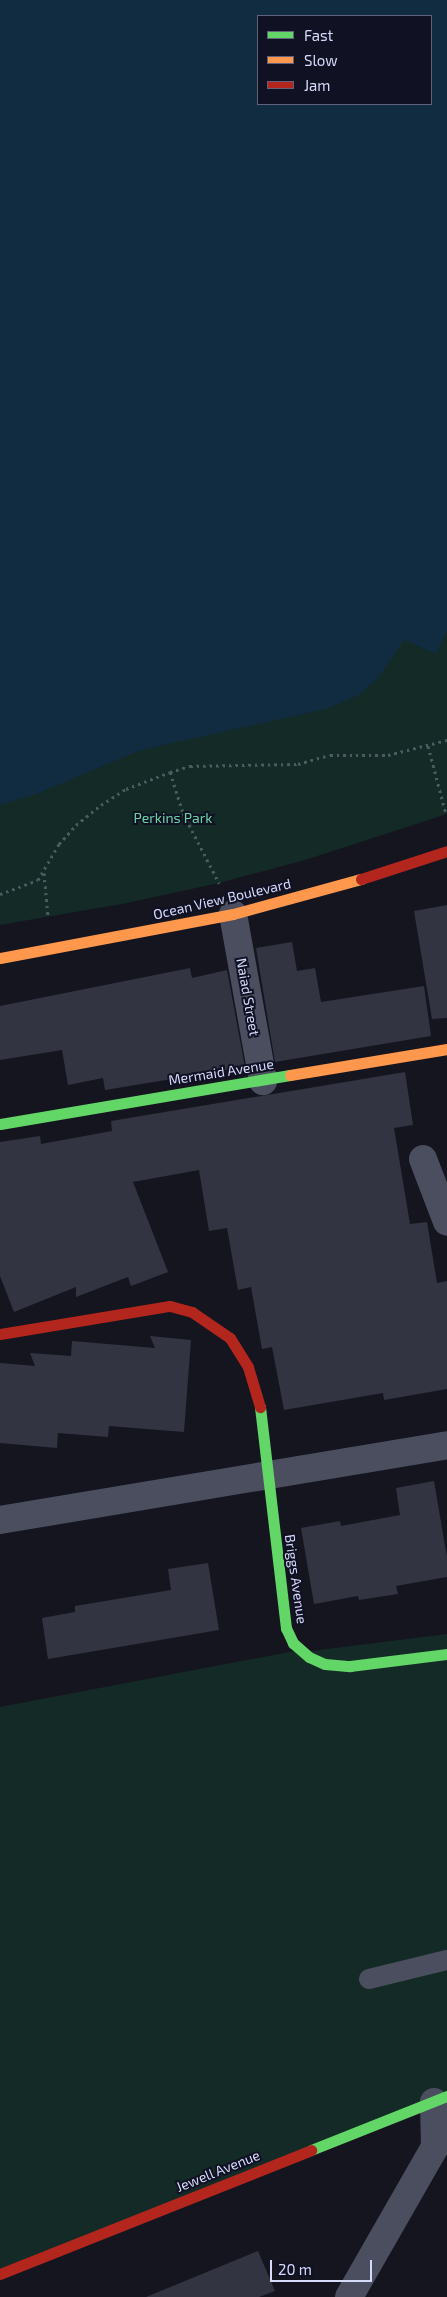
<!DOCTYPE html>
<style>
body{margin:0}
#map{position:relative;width:447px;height:2297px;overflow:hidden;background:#151520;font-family:"Exo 2",sans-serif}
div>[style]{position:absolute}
.green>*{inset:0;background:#142a26}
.water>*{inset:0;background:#112b40}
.building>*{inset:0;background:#333442}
.path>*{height:3px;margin-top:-1.5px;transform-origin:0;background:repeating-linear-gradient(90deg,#4b5b61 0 2.5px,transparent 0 6.5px)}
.lane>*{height:20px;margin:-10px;padding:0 10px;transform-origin:10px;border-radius:10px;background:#4b4e5f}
.street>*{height:28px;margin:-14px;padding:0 14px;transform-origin:14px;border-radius:14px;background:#4b4e5f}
.fast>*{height:11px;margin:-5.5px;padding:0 5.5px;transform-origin:5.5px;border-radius:5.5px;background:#63d668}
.slow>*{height:11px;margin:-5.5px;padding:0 5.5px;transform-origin:5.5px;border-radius:5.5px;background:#ff974d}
.jam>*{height:11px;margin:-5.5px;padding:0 5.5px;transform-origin:5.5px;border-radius:5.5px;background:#b3261e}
span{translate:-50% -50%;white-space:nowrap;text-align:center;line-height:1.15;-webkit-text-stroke:4px #111124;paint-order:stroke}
.park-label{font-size:14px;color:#69d5a4}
.street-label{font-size:14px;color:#d7dbfb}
.legend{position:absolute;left:257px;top:15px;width:175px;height:90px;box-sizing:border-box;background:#111124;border:1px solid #60627a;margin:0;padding:6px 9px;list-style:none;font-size:15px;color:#d7dbfb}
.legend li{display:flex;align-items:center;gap:10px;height:25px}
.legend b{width:25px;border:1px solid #60627a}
.scale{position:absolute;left:270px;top:2260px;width:102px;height:22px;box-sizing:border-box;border:2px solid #d7dbfb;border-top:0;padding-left:6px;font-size:15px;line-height:18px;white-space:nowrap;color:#d7dbfb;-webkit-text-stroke:4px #111124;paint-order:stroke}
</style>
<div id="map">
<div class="green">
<div style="clip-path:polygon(evenodd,0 0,447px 0,447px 814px,305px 860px,219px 883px,127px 903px,0 925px,0 0,258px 16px,431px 16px,431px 104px,258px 104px,258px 16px)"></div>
<div style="clip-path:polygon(447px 1634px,447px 2096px,0 2274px,0 1707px,300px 1650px,303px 1652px)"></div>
</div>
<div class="water">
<div style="clip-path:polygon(evenodd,0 0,447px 0,447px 631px,436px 654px,404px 640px,380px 676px,359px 695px,326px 709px,141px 750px,36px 794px,0 805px,0 0,258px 16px,431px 16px,431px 104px,258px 104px,258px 16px)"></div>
</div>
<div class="building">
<div style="clip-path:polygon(447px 905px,447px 1018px,432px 1019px,414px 911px)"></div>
<div style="clip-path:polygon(292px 942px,297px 971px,315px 968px,321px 1002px,424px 986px,431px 1036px,275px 1062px,256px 948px)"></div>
<div style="clip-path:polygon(190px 968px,192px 978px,227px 970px,245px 1067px,105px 1090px,103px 1078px,68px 1085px,62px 1050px,0 1060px,0 1006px)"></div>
<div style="clip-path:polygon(405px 1072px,413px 1125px,394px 1128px,410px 1224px,427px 1222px,437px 1283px,447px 1281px,447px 1389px,384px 1400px,383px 1393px,284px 1410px,272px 1347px,262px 1349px,251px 1287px,238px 1290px,227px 1228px,209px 1231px,199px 1170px,133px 1182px,168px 1272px,131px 1286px,128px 1277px,76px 1297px,76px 1287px,14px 1312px,0 1276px,0 1142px,40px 1136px,41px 1144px,112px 1131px,111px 1121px)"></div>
<div style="clip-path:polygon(150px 1336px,191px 1340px,184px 1432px,109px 1426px,108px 1437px,58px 1433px,57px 1448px,0 1443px,0 1363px,35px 1366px,30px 1353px,71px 1356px,72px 1341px,155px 1348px)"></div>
<div style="clip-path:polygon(434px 1481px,447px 1557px,447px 1577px,396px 1586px,398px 1594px,359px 1600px,358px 1596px,314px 1604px,301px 1528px,340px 1521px,341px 1526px,400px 1515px,396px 1488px)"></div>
<div style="clip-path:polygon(208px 1563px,219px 1630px,48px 1659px,42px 1618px,75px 1612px,75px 1606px,171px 1590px,168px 1569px)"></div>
<div style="clip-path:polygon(258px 2251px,275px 2291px,259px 2297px,146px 2297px)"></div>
</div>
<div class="path">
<div style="left:428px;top:746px;width:70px;rotate:75.2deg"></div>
<div style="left:170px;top:772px;width:43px;rotate:72.4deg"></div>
<div style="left:183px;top:813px;width:79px;rotate:62.8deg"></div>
<div style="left:44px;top:873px;width:43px;rotate:84.7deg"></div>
<div style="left:0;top:894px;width:40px;rotate:-20.2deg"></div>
<div style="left:38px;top:880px;width:42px;rotate:-59.7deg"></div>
<div style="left:59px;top:844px;width:25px;rotate:-48deg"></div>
<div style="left:76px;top:825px;width:32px;rotate:-39deg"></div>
<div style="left:101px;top:805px;width:30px;rotate:-33deg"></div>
<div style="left:126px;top:789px;width:47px;rotate:-21.1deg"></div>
<div style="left:170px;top:772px;width:21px;rotate:-17deg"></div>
<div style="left:190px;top:766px;width:108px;rotate:-1.1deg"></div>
<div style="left:298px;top:764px;width:33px;rotate:-16deg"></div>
<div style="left:330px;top:755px;width:58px"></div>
<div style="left:388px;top:755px;width:61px;rotate:-14.3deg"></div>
</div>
<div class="lane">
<div style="left:369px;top:1979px;width:80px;rotate:-13.7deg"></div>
</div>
<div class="street">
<div style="left:233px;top:914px;width:170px;rotate:79.8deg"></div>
<div style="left:423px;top:1159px;width:67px;rotate:69.1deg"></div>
<div style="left:0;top:1520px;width:453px;rotate:-9.5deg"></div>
<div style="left:349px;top:2297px;width:173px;rotate:-60.2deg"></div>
<div style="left:435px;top:2147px;width:45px;rotate:-91.3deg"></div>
</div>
<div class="fast">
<div style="left:0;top:1124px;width:294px;rotate:-9.6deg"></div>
<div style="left:260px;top:1407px;width:223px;rotate:83.3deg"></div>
<div style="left:286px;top:1628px;width:17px;rotate:65deg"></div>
<div style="left:293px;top:1643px;width:21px;rotate:41deg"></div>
<div style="left:309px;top:1657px;width:17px;rotate:24deg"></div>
<div style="left:325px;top:1664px;width:25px;rotate:5deg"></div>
<div style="left:350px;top:1666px;width:98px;rotate:-7.1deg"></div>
<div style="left:311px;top:2150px;width:146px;rotate:-21.7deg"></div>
</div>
<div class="slow">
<div style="left:0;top:958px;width:237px;rotate:-10.7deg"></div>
<div style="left:233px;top:914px;width:133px;rotate:-15.3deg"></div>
<div style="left:290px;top:1075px;width:159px;rotate:-9.4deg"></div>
</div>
<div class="jam">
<div style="left:361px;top:879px;width:90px;rotate:-18deg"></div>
<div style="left:0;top:1334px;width:172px;rotate:-9.4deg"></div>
<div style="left:170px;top:1306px;width:23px;rotate:15deg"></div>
<div style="left:192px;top:1312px;width:46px;rotate:34.4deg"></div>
<div style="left:230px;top:1338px;width:34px;rotate:58deg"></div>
<div style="left:248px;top:1367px;width:42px;rotate:73.3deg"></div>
<div style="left:0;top:2274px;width:335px;rotate:-21.7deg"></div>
</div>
<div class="park-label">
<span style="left:173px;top:818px">Perkins Park</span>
</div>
<div class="street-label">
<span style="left:222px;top:899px;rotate:-13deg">Ocean View Boulevard</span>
<span style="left:248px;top:997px;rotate:80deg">Naiad Street</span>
<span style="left:221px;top:1072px;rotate:-9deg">Mermaid Avenue</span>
<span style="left:296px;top:1579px;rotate:82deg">Briggs Avenue</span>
<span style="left:218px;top:2171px;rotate:-22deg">Jewell Avenue</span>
</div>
<ul class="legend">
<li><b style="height:6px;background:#63d668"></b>Fast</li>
<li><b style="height:6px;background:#ff974d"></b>Slow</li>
<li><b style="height:6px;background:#b3261e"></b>Jam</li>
</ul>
<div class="scale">20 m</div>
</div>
